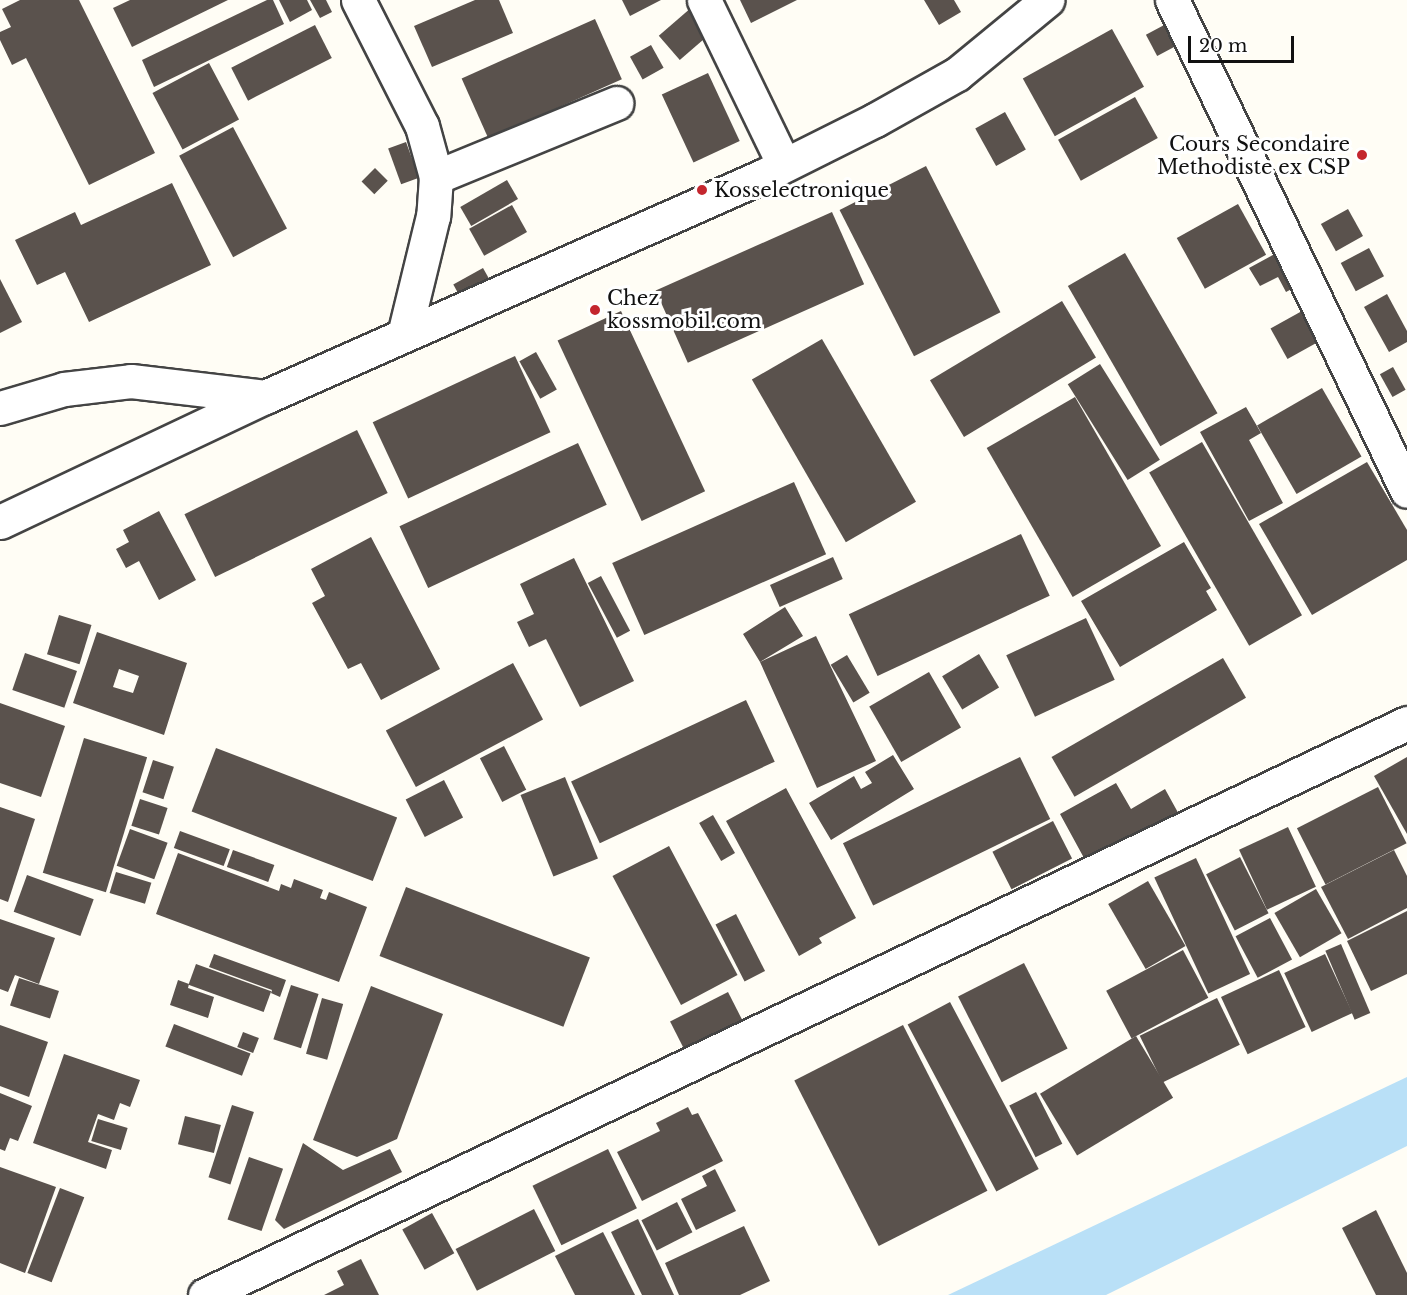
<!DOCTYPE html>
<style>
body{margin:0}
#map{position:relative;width:1407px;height:1295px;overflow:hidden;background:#fffdf5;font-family:"Libre Baskerville",serif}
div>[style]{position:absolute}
.water>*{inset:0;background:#b9e0f7}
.building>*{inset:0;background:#5a524d;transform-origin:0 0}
.roads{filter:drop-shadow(2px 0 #444) drop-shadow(-2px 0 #444) drop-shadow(0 2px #444) drop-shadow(0 -2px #444)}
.minor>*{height:33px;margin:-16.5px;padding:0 16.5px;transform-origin:16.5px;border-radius:16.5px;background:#fff}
.dots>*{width:16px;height:16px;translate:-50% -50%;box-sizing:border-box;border:3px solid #fff;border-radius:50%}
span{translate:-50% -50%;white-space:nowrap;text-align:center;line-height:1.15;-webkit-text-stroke:6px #fff;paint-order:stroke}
.poi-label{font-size:20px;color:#111}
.right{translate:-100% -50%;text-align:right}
.left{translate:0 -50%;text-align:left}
.scale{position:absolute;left:1188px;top:36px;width:106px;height:27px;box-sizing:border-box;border:3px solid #111;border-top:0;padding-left:8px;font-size:18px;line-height:21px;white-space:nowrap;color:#111;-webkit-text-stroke:4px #fff;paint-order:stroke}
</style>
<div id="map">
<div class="water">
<div style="clip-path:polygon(1407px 1077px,1407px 1146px,1106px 1295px,948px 1295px)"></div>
</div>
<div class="building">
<div style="clip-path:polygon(20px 0,79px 0,155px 153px,89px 185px,26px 58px,12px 65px,0 40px,0 32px,11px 27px,2px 9px)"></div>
<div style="clip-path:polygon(130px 0,228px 0,132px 47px,113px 8px)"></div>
<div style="clip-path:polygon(267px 0,273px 0,284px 24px,154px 87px,142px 60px)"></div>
<div style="clip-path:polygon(279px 0,307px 0,312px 10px,290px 22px)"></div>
<div style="clip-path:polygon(310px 0,326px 0,332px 12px,320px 18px)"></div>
<div style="clip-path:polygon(475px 0,499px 0,513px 33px,432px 67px,414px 26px)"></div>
<div style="clip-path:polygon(622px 0,661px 0,630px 16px)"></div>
<div style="clip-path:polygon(740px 0,797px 0,751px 23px)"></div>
<div style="clip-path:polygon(924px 0,954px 0,961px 12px,939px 25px)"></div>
<div style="left:692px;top:7px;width:32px;height:44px;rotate:49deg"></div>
<div style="left:1183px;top:15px;width:24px;height:42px;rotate:62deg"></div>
<div style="left:595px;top:19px;width:66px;height:146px;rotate:66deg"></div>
<div style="left:315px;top:25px;width:37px;height:94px;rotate:63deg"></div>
<div style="left:1112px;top:29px;width:66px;height:102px;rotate:61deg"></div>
<div style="left:651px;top:45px;width:26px;height:24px;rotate:61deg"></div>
<div style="left:209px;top:63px;width:64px;height:64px;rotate:62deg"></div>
<div style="left:708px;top:73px;width:75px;height:51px;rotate:65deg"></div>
<div style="left:1135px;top:97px;width:47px;height:88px;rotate:61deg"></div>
<div style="left:1005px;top:112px;width:43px;height:34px;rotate:61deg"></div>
<div style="left:233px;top:127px;width:115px;height:61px;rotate:62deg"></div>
<div style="left:406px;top:142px;width:38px;height:19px;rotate:70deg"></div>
<div style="left:926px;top:166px;width:164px;height:97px;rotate:63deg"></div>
<div style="left:375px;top:168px;width:18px;height:19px;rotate:45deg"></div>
<div style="left:507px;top:180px;width:22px;height:54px;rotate:60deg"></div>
<div style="clip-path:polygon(172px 183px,211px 265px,89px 322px,65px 272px,37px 285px,15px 240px,75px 212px,81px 225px)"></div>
<div style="left:1238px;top:204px;width:58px;height:70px;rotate:61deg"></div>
<div style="left:512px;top:205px;width:31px;height:49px;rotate:61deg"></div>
<div style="left:1348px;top:209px;width:31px;height:31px;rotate:61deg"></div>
<div style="left:832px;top:212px;width:79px;height:193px;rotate:66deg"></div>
<div style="left:1369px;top:248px;width:32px;height:32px;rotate:62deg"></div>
<div style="clip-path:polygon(1284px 249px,1303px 283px,1286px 292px,1278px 277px,1260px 286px,1249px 268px)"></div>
<div style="left:1125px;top:253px;width:185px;height:66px;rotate:60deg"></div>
<div style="left:483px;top:268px;width:13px;height:34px;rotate:61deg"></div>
<div style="clip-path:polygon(0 279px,22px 322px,0 333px)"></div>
<div style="clip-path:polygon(1387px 294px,1407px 331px,1407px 342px,1389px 352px,1364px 307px)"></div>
<div style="left:1062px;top:301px;width:66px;height:154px;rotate:59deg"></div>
<div style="left:621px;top:311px;width:199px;height:70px;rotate:65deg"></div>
<div style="left:1302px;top:311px;width:35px;height:36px;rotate:61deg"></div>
<div style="left:822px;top:339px;width:188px;height:81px;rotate:60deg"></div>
<div style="left:536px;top:352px;width:43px;height:19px;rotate:61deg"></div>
<div style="left:515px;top:356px;width:84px;height:157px;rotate:65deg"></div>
<div style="left:1100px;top:364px;width:113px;height:38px;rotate:58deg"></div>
<div style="left:1393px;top:367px;width:26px;height:15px;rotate:61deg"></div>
<div style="left:1322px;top:388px;width:79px;height:75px;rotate:60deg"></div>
<div style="left:1075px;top:397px;width:172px;height:102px;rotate:60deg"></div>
<div style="clip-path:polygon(1246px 407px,1261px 433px,1249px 440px,1283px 503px,1249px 521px,1200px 432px)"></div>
<div style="left:357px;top:430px;width:70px;height:192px;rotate:64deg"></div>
<div style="left:1202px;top:442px;width:200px;height:61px;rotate:60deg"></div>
<div style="left:578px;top:443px;width:68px;height:197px;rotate:65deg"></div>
<div style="clip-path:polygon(1367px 462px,1407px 530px,1407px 560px,1312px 615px,1259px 524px)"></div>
<div style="left:794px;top:482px;width:79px;height:199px;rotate:66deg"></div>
<div style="clip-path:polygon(159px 511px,196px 580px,159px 600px,139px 561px,126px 568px,116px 549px,129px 542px,123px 530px)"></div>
<div style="left:1021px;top:534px;width:68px;height:190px;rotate:65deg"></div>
<div style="clip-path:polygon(371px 537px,440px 669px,381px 700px,361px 663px,348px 669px,312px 603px,325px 596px,311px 569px)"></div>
<div style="clip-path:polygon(1184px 542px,1211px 588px,1206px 591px,1217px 610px,1120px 667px,1081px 601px)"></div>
<div style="left:833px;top:557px;width:24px;height:69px;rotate:66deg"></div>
<div style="clip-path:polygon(574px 558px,634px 681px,580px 707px,546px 639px,529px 647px,517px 622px,534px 614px,520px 584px)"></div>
<div style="left:601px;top:576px;width:62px;height:15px;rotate:62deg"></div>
<div style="clip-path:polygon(785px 607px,803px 636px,760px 662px,816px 636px,876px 761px,817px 788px,760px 662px,743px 634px)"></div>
<div style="left:59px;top:615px;width:34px;height:41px;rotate:17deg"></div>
<div style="left:1086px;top:618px;width:68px;height:88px;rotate:65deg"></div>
<div style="clip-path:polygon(evenodd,97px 632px,187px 663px,164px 735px,73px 703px,97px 632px,119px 669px,139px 676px,133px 693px,113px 687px,119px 669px)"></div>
<div style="left:25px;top:653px;width:55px;height:39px;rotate:19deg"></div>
<div style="left:979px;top:654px;width:39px;height:43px;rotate:59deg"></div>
<div style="left:847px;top:655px;width:44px;height:19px;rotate:59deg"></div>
<div style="left:1223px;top:658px;width:46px;height:198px;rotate:60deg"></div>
<div style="left:513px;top:663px;width:64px;height:144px;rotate:62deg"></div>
<div style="left:929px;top:672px;width:64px;height:69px;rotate:60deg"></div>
<div style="left:746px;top:700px;width:68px;height:193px;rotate:65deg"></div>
<div style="clip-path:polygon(0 703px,65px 726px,41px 797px,0 783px)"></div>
<div style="left:84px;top:738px;width:66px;height:141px;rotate:17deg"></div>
<div style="left:504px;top:746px;width:49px;height:27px;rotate:63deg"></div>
<div style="left:216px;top:748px;width:194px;height:68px;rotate:21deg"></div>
<div style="clip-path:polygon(893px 755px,914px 789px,831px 840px,809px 803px,854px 776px,861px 789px,872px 783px,865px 772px)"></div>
<div style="left:1020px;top:757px;width:69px;height:197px;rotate:64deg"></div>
<div style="clip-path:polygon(1407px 757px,1407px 834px,1374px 776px)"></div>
<div style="left:153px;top:760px;width:22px;height:34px;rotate:18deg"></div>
<div style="left:565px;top:777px;width:88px;height:48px;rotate:68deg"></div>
<div style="left:444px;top:780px;width:42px;height:43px;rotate:63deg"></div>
<div style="clip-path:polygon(1116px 783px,1131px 809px,1165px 789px,1181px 818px,1090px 869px,1060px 814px)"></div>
<div style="left:1378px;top:787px;width:63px;height:91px;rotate:63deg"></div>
<div style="clip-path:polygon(786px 788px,856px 918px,819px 938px,822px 943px,799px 956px,726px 821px)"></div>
<div style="left:140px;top:799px;width:29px;height:28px;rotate:18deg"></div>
<div style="clip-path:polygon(0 807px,35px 819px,8px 902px,0 899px)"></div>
<div style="left:713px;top:815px;width:44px;height:16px;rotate:60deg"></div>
<div style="left:1053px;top:821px;width:42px;height:68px;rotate:63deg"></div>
<div style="left:1288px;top:827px;width:66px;height:54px;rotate:65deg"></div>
<div style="left:130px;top:829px;width:40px;height:39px;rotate:20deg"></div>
<div style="left:180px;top:831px;width:53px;height:18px;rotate:20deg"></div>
<div style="left:669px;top:846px;width:146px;height:64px;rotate:62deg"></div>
<div style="left:233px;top:850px;width:44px;height:18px;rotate:20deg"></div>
<div style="clip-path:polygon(1394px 850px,1407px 876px,1407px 908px,1348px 939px,1321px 887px)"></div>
<div style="clip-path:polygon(178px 853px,279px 891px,281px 884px,291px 888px,294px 879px,323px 890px,320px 898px,326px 900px,329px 892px,367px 907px,339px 982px,156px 914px)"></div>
<div style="left:1240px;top:857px;width:63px;height:38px;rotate:63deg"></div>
<div style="left:1196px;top:858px;width:128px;height:46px;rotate:65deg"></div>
<div style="left:116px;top:872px;width:37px;height:22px;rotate:17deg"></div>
<div style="left:27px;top:875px;width:71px;height:39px;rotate:20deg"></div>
<div style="left:1148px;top:881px;width:75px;height:46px;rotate:60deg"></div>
<div style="left:406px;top:887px;width:197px;height:74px;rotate:21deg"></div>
<div style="left:1316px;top:889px;width:51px;height:48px;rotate:60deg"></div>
<div style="clip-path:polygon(1407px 911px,1407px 974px,1371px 991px,1347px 941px)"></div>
<div style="left:736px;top:914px;width:64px;height:23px;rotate:63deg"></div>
<div style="left:1270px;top:918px;width:47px;height:39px;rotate:62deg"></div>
<div style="clip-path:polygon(0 919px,55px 938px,39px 984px,15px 975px,8px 992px,0 989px)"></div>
<div style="left:1341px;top:944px;width:75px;height:17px;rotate:67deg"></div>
<div style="left:1183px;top:950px;width:54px;height:87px;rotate:62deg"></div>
<div style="clip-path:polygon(214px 954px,286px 980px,280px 997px,271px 993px,272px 990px,209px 967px)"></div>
<div style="left:1325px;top:954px;width:65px;height:45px;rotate:65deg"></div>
<div style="left:1024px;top:963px;width:96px;height:74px;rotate:63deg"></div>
<div style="left:196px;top:964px;width:80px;height:22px;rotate:20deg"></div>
<div style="left:1279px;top:970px;width:63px;height:64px;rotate:65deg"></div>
<div style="left:19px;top:978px;width:42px;height:29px;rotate:18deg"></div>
<div style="clip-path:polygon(178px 980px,189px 984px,188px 988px,214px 997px,208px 1018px,170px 1005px)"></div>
<div style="left:291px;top:985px;width:29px;height:57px;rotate:18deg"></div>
<div style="clip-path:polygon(371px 986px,443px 1014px,397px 1139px,357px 1157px,313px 1140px)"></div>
<div style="left:728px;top:992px;width:31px;height:65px;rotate:63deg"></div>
<div style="left:322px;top:998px;width:22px;height:58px;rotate:16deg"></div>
<div style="left:1217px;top:998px;width:52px;height:86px;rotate:64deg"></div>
<div style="left:950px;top:1002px;width:189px;height:48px;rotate:62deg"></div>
<div style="left:174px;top:1024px;width:82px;height:24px;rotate:21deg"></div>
<div style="clip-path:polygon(0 1025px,48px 1042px,29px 1097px,0 1086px)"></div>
<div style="left:903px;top:1025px;width:186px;height:122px;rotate:63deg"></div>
<div style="left:243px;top:1032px;width:17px;height:16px;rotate:21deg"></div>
<div style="left:1136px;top:1036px;width:72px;height:112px;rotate:59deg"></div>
<div style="clip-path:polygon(64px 1054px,140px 1080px,130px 1107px,120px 1103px,114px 1120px,98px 1114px,88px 1142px,112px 1150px,106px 1169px,33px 1143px)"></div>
<div style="left:1036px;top:1092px;width:58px;height:30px;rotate:63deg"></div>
<div style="clip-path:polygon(0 1093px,32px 1106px,18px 1141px,10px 1138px,5px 1151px,0 1149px)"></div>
<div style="left:232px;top:1105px;width:23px;height:76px;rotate:18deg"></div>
<div style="clip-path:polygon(688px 1107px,692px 1115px,698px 1113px,723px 1161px,642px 1201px,617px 1152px,660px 1131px,656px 1123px)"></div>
<div style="left:185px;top:1116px;width:37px;height:29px;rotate:14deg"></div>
<div style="left:98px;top:1119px;width:31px;height:23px;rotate:17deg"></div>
<div style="clip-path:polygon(303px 1143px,343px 1170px,390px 1149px,402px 1172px,284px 1229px,275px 1220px)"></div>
<div style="left:608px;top:1149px;width:66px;height:84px;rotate:64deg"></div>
<div style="left:249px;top:1157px;width:36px;height:66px;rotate:19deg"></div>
<div style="clip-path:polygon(0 1167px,56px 1187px,25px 1273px,0 1263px)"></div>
<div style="clip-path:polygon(715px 1169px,736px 1211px,696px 1230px,681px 1199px,707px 1186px,702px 1176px)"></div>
<div style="left:60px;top:1188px;width:26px;height:91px;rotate:21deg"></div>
<div style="left:677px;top:1202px;width:34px;height:40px;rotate:63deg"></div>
<div style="left:534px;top:1209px;width:47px;height:88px;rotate:63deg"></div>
<div style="clip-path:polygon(1376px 1210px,1407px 1273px,1407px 1295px,1376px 1295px,1342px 1228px)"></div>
<div style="left:432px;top:1213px;width:46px;height:34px;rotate:61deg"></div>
<div style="clip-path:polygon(638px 1219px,674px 1295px,642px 1295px,611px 1232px)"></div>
<div style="clip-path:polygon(744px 1226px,770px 1281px,740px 1295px,679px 1295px,665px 1263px)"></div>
<div style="clip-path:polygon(603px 1232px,635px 1295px,575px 1295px,555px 1256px)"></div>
<div style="clip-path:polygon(361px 1259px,379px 1295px,324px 1295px,344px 1285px,337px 1271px)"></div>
</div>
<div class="roads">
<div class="minor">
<div style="left:358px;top:0;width:141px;rotate:63.1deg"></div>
<div style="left:422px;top:126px;width:53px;rotate:74.6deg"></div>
<div style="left:436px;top:177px;width:39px;rotate:94deg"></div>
<div style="left:433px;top:216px;width:122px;rotate:103.7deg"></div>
<div style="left:704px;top:0;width:183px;rotate:64.1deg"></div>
<div style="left:1172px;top:0;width:544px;rotate:64.42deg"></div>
<div style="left:436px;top:177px;width:195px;rotate:-22.3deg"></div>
<div style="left:0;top:408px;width:67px;rotate:-16.5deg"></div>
<div style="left:64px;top:389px;width:67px;rotate:-6.8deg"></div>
<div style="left:131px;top:381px;width:135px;rotate:6.8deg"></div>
<div style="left:0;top:522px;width:293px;rotate:-25.3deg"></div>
<div style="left:265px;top:397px;width:547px;rotate:-23.94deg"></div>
<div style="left:765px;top:175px;width:123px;rotate:-26.6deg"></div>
<div style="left:875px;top:120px;width:94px;rotate:-29.3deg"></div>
<div style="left:957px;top:74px;width:117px;rotate:-39.4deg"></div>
<div style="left:205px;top:1295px;width:1331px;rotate:-25.45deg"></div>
</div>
</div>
<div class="dots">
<div style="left:1362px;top:155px;background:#c4262e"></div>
<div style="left:702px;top:190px;background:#c4262e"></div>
<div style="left:595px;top:310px;background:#c4262e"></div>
</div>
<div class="poi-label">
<span class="right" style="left:1350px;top:156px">Cours Secondaire<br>Methodiste ex CSP</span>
<span class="left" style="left:714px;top:190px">Kosselectronique</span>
<span class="left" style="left:607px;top:310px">Chez<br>kossmobil.com</span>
</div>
<div class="scale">20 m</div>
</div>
